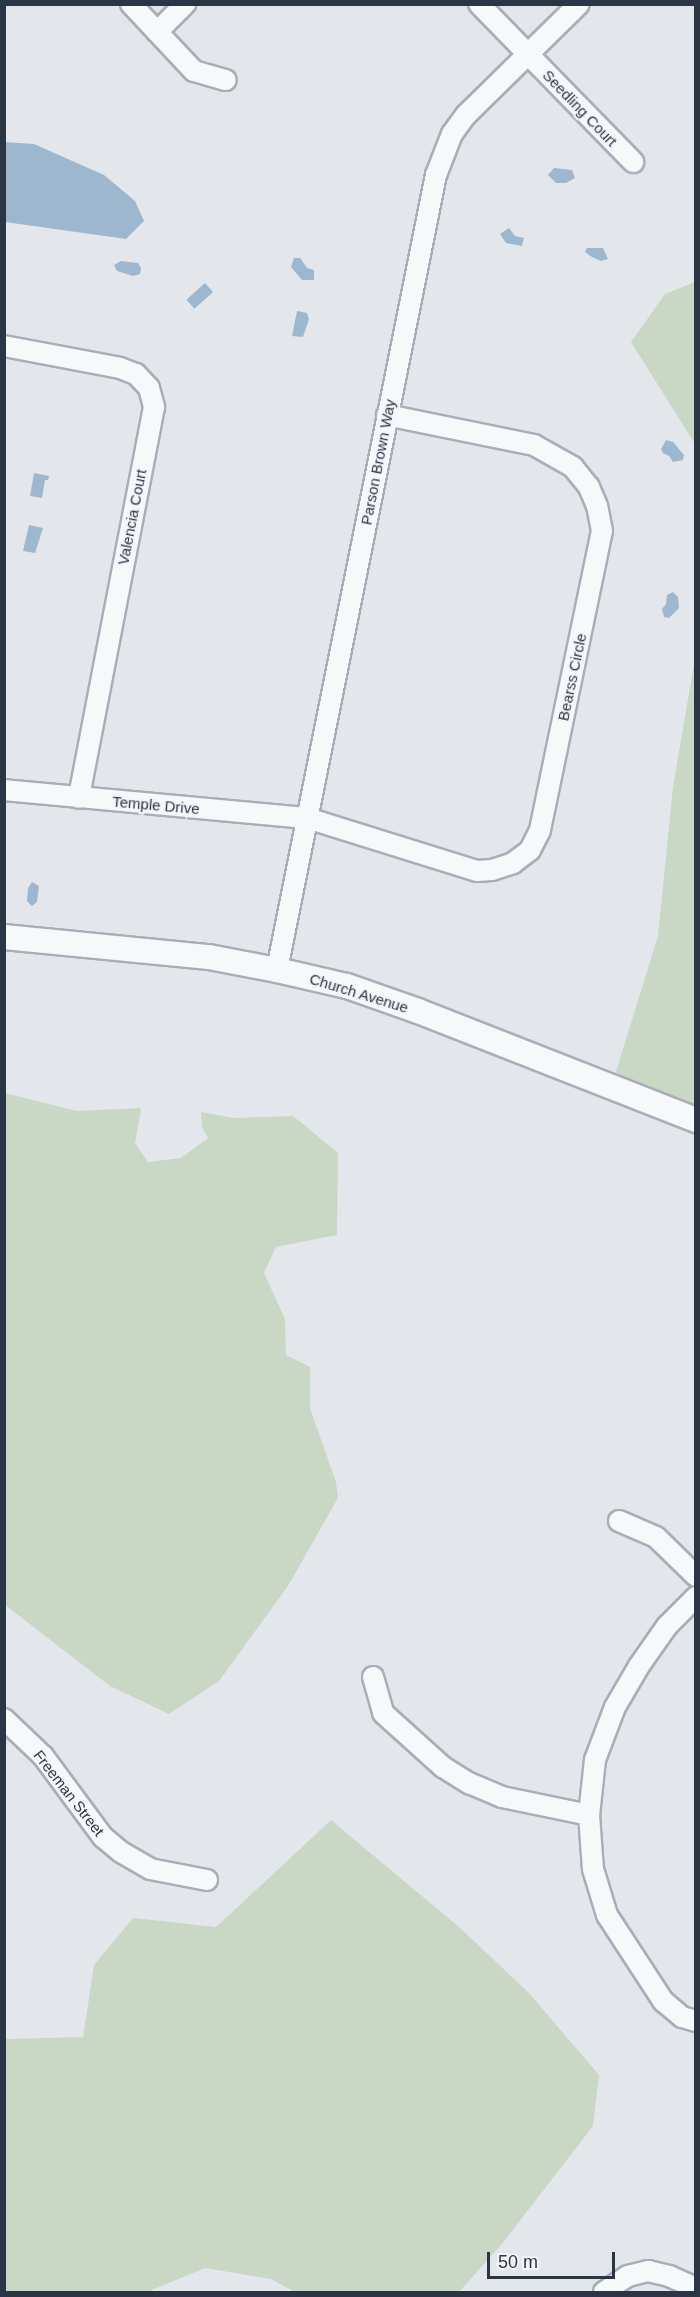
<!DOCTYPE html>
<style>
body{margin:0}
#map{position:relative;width:700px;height:2297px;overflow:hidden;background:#e3e7ec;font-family:Arial,sans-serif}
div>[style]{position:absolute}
.green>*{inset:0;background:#cad7c4}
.water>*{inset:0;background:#9db7ce;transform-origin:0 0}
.roads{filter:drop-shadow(2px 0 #a8aeb7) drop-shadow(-2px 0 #a8aeb7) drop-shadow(0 2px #a8aeb7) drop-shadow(0 -2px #a8aeb7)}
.minor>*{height:20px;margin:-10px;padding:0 10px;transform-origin:10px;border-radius:10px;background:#f7f8fa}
.tertiary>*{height:24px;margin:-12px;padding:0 12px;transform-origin:12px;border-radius:12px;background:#f7f8fa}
span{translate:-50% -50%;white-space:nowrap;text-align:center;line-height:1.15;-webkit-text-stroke:4.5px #f4f6f9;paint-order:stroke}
.street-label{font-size:15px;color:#2a3646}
.frame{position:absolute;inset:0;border:6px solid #2a3646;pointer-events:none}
.scale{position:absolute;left:487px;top:2252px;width:128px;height:27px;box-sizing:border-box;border:3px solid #2a3646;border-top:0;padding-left:8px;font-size:18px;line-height:21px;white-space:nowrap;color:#2a3646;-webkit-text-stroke:4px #f4f6f9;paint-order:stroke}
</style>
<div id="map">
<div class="green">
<div style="clip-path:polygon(695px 282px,695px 444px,631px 342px,665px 294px)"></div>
<div style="clip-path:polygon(695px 658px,695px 1110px,614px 1078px,658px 936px,673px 787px)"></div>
<div style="clip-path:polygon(5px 1093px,77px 1111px,140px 1108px,141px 1110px,135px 1143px,148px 1162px,181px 1158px,208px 1138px,202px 1127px,201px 1112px,234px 1118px,293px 1116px,338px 1153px,337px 1235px,276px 1247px,264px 1273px,285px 1319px,286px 1355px,310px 1367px,310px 1408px,336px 1482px,338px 1498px,288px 1586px,219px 1681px,169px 1714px,110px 1686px,5px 1605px)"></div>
<div style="clip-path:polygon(331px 1820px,458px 1926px,529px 1993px,599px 2075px,593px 2126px,502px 2244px,459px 2292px,295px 2292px,271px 2279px,205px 2268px,147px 2292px,5px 2292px,5px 2039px,83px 2037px,94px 1965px,133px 1918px,216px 1927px)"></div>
</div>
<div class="water">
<div style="clip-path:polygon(4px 142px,34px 144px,104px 175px,135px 201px,144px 221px,126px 239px,5px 222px)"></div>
<div style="clip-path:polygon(554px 168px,572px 170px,575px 178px,566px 183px,556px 183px,548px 175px)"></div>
<div style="clip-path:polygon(509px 228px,515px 236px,524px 238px,522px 246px,506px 243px,500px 234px)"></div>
<div style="clip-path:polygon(587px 248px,603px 248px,608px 259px,601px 261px,592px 257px,585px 252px)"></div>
<div style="clip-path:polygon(294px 258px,300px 258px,307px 268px,314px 270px,314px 280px,302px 280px,291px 267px)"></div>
<div style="clip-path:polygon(121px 261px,138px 263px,141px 268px,140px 274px,133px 276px,117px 271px,114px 265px)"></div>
<div style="left:205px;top:283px;width:12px;height:25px;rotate:48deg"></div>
<div style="clip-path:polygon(297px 311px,307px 313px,309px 319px,303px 337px,292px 336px)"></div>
<div style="clip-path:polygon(666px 440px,673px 442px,684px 455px,683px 460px,673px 462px,669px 456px,663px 453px,661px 449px)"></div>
<div style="clip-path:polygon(34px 473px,49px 476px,48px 480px,45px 480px,42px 498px,30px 496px)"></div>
<div style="clip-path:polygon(29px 525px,43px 528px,35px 553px,23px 551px)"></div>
<div style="clip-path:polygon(673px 592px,678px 597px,679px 608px,669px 618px,664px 617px,662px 609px,666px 604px,667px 595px)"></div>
<div style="clip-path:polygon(32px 882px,39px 886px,37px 902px,32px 906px,27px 901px,28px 888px)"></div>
</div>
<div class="roads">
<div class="minor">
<div style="left:131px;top:4px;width:92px;rotate:46.8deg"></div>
<div style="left:194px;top:71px;width:33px;rotate:16deg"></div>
<div style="left:479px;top:4px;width:221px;rotate:45.7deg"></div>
<div style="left:157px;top:32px;width:40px;rotate:-45deg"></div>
<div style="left:4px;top:346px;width:118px;rotate:10.7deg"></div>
<div style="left:120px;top:368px;width:17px;rotate:21deg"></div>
<div style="left:136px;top:374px;width:19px;rotate:47deg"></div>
<div style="left:149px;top:388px;width:20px;rotate:75deg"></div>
<div style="left:154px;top:407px;width:398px;rotate:100.9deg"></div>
<div style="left:4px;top:790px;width:304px;rotate:5.3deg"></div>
<div style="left:307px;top:818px;width:178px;rotate:17.3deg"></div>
<div style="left:477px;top:871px;width:15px;rotate:-4deg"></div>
<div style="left:492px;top:870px;width:22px;rotate:-18deg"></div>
<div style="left:513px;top:863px;width:21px;rotate:-37deg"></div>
<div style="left:530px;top:850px;width:22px;rotate:-63deg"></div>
<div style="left:540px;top:830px;width:305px;rotate:-78.3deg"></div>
<div style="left:602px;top:531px;width:25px;rotate:-101deg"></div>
<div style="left:597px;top:506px;width:21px;rotate:-113deg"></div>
<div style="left:589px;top:487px;width:26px;rotate:-129deg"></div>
<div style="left:573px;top:467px;width:45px;rotate:-150.6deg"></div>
<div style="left:534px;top:445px;width:150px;rotate:-168.5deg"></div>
<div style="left:277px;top:970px;width:811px;rotate:-78.69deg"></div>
<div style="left:436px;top:175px;width:44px;rotate:-68.7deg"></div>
<div style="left:452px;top:134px;width:24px;rotate:-54deg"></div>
<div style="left:466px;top:115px;width:158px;rotate:-44.5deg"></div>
<div style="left:619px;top:1521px;width:40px;rotate:23.4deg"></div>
<div style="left:656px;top:1537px;width:56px;rotate:44.3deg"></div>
<div style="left:696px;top:1597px;width:41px;rotate:135deg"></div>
<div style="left:667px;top:1626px;width:49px;rotate:125deg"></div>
<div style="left:639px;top:1666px;width:48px;rotate:120.3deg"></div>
<div style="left:615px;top:1707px;width:57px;rotate:110.7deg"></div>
<div style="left:595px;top:1760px;width:55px;rotate:96.2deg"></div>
<div style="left:589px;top:1815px;width:54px;rotate:85.8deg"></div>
<div style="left:593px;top:1869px;width:48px;rotate:73.1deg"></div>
<div style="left:607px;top:1915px;width:103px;rotate:56.9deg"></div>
<div style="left:663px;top:2001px;width:25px;rotate:40deg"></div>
<div style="left:682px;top:2017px;width:15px;rotate:16deg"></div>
<div style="left:373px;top:1677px;width:37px;rotate:74deg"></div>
<div style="left:383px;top:1713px;width:81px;rotate:42deg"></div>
<div style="left:443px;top:1767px;width:31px;rotate:32deg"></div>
<div style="left:469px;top:1783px;width:36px;rotate:23deg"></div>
<div style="left:502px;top:1797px;width:89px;rotate:11.7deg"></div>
<div style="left:4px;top:1719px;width:54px;rotate:43.5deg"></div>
<div style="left:43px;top:1756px;width:101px;rotate:53.5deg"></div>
<div style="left:103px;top:1837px;width:23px;rotate:40deg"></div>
<div style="left:121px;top:1852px;width:34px;rotate:30deg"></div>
<div style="left:150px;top:1869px;width:58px;rotate:10.9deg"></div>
<div style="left:604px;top:2292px;width:29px;rotate:-34deg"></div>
<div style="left:628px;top:2276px;width:21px;rotate:-14deg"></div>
<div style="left:648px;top:2271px;width:22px;rotate:13deg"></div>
<div style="left:669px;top:2276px;width:30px;rotate:24deg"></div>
</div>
<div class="tertiary">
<div style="left:4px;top:937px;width:206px;rotate:5.6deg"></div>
<div style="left:209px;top:957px;width:69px;rotate:10.8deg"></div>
<div style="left:277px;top:970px;width:72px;rotate:12.9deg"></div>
<div style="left:347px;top:986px;width:75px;rotate:19.4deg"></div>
<div style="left:418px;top:1011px;width:299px;rotate:21.4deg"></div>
</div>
</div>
<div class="street-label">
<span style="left:580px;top:108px;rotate:46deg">Seedling Court</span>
<span style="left:378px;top:462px;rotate:-79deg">Parson Brown Way</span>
<span style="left:132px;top:517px;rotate:-79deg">Valencia Court</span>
<span style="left:572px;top:677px;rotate:-78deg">Bearss Circle</span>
<span style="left:156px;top:805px;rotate:5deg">Temple Drive</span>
<span style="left:359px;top:993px;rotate:17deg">Church Avenue</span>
<span style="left:69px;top:1793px;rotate:52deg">Freeman Street</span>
</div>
<div class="frame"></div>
<div class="scale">50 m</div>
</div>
